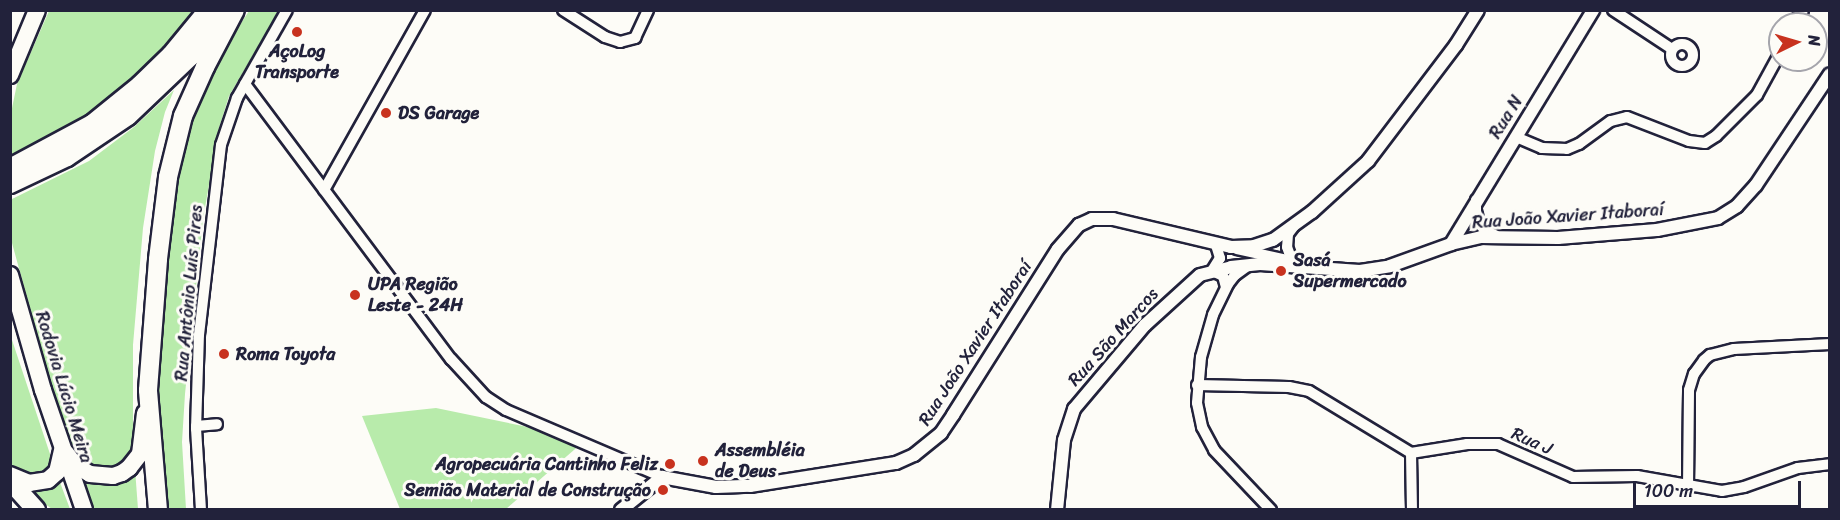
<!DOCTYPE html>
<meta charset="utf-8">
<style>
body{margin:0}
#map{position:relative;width:1840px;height:520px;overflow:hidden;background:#fdfcf7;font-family:Sriracha,sans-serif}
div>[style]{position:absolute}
.green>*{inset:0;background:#b8ebab}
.roads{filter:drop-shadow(2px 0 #22223b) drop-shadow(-2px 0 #22223b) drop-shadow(0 2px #22223b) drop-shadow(0 -2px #22223b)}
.minor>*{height:10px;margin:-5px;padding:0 5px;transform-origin:5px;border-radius:5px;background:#fdfcf7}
.minor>.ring{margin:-5px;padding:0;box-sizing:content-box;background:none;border:10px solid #fdfcf7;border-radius:50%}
.tertiary>*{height:12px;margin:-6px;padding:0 6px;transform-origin:6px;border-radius:6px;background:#fdfcf7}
.primary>*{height:16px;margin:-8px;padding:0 8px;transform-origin:8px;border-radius:8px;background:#fdfcf7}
.motorway>*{height:18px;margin:-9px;padding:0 9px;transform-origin:9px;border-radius:9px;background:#fdfcf7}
.dots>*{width:16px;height:16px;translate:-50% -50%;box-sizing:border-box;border:3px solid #fdfcf7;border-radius:50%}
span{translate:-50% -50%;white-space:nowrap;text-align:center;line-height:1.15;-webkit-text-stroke:6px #fdfcf7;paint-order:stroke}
.poi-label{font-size:18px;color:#22223b;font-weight:700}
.left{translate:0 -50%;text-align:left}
.right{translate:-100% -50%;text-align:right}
.street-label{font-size:18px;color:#22223b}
.frame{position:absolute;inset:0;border:12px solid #22223b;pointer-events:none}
.north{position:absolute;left:1768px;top:12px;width:60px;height:60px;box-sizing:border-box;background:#fdfcf7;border:2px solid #a5a5ac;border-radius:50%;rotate:85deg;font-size:16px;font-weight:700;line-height:24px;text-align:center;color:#22223b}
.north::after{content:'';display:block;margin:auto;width:21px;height:27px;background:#c8321e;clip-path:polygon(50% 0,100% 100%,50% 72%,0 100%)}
.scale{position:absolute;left:1633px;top:481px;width:168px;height:27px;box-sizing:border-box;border:3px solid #22223b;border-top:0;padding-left:8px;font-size:18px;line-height:21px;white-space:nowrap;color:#22223b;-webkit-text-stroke:4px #fdfcf7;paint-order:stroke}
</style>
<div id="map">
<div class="green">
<div style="clip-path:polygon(49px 11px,196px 11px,144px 68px,82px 118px,50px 139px,11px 156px,11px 113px,17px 84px)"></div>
<div style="clip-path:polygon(249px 11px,279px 11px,229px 96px,219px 128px,203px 219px,185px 394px,182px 442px,186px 509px,163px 510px,157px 415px,157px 368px,167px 220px,190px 117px,224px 49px)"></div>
<div style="clip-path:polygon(174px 90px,165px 112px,155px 151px,143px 228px,133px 345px,133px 448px,127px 460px,117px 467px,96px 469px,72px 453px,59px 414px,12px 243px,10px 200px,89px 161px,134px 127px)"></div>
<div style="clip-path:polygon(10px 334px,51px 457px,48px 471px,38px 478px,11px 467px)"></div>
<div style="clip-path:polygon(436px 408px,523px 426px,582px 443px,506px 509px,400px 509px,362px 416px)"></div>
<div style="clip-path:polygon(135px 469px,138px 509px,93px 509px,79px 474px)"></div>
<div style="clip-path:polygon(58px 477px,70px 509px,52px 509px,16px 483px)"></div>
</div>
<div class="roads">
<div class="minor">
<div style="left:563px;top:10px;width:50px;rotate:32.7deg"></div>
<div style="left:605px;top:37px;width:16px;rotate:18deg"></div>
<div style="left:620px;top:42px;width:16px;rotate:-15deg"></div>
<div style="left:635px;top:38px;width:31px;rotate:-65deg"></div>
<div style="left:1613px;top:10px;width:71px;rotate:33.5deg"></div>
<div style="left:1793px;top:24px;width:17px;rotate:-54deg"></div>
<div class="ring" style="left:1671px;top:44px;width:12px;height:12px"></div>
<div style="left:245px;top:84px;width:344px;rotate:53.2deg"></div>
<div style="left:451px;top:359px;width:52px;rotate:47.4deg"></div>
<div style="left:486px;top:397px;width:24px;rotate:33deg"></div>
<div style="left:506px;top:410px;width:170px;rotate:23.2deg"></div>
<div style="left:1516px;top:137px;width:28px;rotate:23deg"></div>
<div style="left:1542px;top:148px;width:25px;rotate:2deg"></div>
<div style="left:1567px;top:149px;width:13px;rotate:-23deg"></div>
<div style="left:1579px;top:144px;width:39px;rotate:-36deg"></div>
<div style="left:1611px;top:121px;width:16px;rotate:-14deg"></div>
<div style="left:1627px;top:117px;width:66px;rotate:21.2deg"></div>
<div style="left:1689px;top:141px;width:16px;rotate:7deg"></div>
<div style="left:1705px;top:143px;width:13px;rotate:-32deg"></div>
<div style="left:1716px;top:136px;width:58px;rotate:-45deg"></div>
<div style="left:1757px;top:95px;width:48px;rotate:-61.3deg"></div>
<div style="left:324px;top:190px;width:206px;rotate:-60.7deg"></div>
<div style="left:1476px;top:200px;width:11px;rotate:90deg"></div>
<div style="left:1476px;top:211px;width:11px;rotate:75deg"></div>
<div style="left:1479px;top:222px;width:11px;rotate:56deg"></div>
<div style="left:1485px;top:231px;width:11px;rotate:22deg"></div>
<div style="left:1294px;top:226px;width:10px;rotate:127deg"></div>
<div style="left:1288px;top:234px;width:13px;rotate:94deg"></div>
<div style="left:1287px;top:247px;width:12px;rotate:70deg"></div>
<div style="left:1291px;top:258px;width:6px;rotate:39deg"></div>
<div style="left:1216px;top:245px;width:14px;rotate:73deg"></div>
<div style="left:1220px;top:258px;width:15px;rotate:122deg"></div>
<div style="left:1212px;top:271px;width:12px;rotate:24deg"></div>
<div style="left:1223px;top:276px;width:11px;rotate:75deg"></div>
<div style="left:1237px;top:249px;width:66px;rotate:12.3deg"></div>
<div style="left:1249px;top:265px;width:17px;rotate:144deg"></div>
<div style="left:1235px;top:275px;width:11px;rotate:128deg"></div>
<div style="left:1228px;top:284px;width:34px;rotate:116deg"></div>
<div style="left:1213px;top:315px;width:44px;rotate:105.9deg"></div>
<div style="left:1201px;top:357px;width:46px;rotate:95deg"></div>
<div style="left:1197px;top:403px;width:25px;rotate:78deg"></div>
<div style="left:1202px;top:427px;width:26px;rotate:62deg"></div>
<div style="left:1214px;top:450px;width:83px;rotate:46.5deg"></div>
<div style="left:1197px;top:385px;width:92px;rotate:1.2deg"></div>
<div style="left:1289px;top:387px;width:20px;rotate:11deg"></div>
<div style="left:1309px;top:391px;width:119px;rotate:31.3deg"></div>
<div style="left:1411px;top:453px;width:57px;rotate:-9.1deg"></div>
<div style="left:1467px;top:444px;width:31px"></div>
<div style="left:1498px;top:444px;width:82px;rotate:23.7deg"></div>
<div style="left:1573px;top:477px;width:64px;rotate:-0.9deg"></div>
<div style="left:1637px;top:476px;width:86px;rotate:10deg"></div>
<div style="left:1722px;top:491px;width:22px;rotate:-10deg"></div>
<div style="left:1744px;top:487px;width:57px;rotate:-19.4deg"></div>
<div style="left:1798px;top:468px;width:32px;rotate:-7deg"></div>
<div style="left:196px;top:426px;width:21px;rotate:-5deg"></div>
<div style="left:1411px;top:453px;width:57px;rotate:89deg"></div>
<div style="left:1688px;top:487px;width:97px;rotate:-89.4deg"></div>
<div style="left:1689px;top:390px;width:17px;rotate:-73deg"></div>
<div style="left:1694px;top:374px;width:17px;rotate:-54deg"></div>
<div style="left:1704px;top:360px;width:8px;rotate:-40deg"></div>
<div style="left:1710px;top:355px;width:25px;rotate:-14deg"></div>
<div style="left:1734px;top:349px;width:96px;rotate:-3deg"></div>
<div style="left:201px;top:510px;width:81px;rotate:-93.5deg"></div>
<div style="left:196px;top:429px;width:94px;rotate:-88.2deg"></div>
<div style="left:199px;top:335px;width:191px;rotate:-83.4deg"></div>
<div style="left:221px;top:145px;width:50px;rotate:-71.2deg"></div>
<div style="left:237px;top:98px;width:101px;rotate:-60.4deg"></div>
</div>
<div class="tertiary">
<div style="left:1451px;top:244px;width:274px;rotate:-58.7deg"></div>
<div style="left:621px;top:510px;width:53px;rotate:-38.8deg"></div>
<div style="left:662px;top:477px;width:55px;rotate:10.5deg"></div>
<div style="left:716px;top:487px;width:34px;rotate:-2deg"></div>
<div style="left:750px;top:486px;width:148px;rotate:-9deg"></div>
<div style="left:896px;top:463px;width:20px;rotate:-24deg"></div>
<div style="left:914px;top:455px;width:35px;rotate:-39deg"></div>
<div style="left:941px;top:433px;width:22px;rotate:-56deg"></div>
<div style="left:953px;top:415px;width:196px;rotate:-57.7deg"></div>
<div style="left:1058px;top:249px;width:32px;rotate:-49deg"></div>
<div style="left:1079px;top:225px;width:14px;rotate:-25deg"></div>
<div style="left:1092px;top:219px;width:21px"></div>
<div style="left:1113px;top:219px;width:121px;rotate:13.3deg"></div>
<div style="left:1231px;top:247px;width:23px;rotate:-2deg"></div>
<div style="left:1254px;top:246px;width:20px;rotate:-18deg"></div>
<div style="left:1273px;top:240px;width:48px;rotate:-35.7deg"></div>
<div style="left:1312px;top:212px;width:76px;rotate:-42.3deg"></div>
<div style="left:1368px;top:161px;width:146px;rotate:-52.8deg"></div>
<div style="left:1456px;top:45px;width:41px;rotate:-57.8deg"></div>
<div style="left:1057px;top:510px;width:70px;rotate:-84.3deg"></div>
<div style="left:1064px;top:440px;width:33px;rotate:-72deg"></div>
<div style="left:1074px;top:409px;width:110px;rotate:-49.8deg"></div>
<div style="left:1145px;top:325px;width:74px;rotate:-42.3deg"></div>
<div style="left:1200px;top:275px;width:32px;rotate:-14deg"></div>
<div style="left:1231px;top:267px;width:29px;rotate:-6deg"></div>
<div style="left:1260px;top:264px;width:100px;rotate:4deg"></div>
<div style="left:1360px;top:271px;width:30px;rotate:-9deg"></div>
<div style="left:1390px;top:266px;width:65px;rotate:-19.8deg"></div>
<div style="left:1451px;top:244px;width:31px;rotate:-13deg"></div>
<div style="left:1481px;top:237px;width:77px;rotate:0.7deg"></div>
<div style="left:1558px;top:238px;width:99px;rotate:-4.6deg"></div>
<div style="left:1657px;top:230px;width:62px;rotate:-11.1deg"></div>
<div style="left:1718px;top:218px;width:22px;rotate:-32deg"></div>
<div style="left:1737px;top:206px;width:28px;rotate:-48deg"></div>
<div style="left:1756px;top:185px;width:133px;rotate:-56.3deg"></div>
</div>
<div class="primary">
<div style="left:10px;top:75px;width:70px;rotate:-67.4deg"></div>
<div style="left:10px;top:275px;width:120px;rotate:74deg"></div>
<div style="left:43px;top:390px;width:127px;rotate:71.1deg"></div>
<div style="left:66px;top:453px;width:15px;rotate:53deg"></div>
<div style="left:75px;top:465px;width:17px;rotate:31deg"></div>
<div style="left:90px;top:474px;width:23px;rotate:5deg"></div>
<div style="left:113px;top:476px;width:9px;rotate:-18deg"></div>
<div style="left:122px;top:473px;width:9px;rotate:-36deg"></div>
<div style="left:129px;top:468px;width:18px;rotate:-52deg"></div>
<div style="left:140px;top:454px;width:41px;rotate:-83deg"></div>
<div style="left:10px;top:475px;width:21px;rotate:23deg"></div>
<div style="left:29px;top:483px;width:19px;rotate:-9deg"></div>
<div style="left:48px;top:480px;width:12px;rotate:-42deg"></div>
<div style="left:57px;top:472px;width:22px;rotate:-77deg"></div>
</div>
<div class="motorway">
<div style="left:10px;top:168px;width:93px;rotate:-28.2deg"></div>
<div style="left:92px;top:124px;width:62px;rotate:-39.1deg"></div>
<div style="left:140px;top:85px;width:43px;rotate:-44.1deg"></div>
<div style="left:171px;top:55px;width:58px;rotate:-50.6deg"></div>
<div style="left:10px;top:184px;width:63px;rotate:-25.3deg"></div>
<div style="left:67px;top:157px;width:73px;rotate:-33.9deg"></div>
<div style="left:128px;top:116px;width:87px;rotate:-43.6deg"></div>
<div style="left:191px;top:56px;width:48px;rotate:-51deg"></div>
<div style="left:10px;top:481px;width:39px;rotate:48deg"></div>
<div style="left:158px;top:510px;width:120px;rotate:-94.8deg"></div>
<div style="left:148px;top:390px;width:131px;rotate:-85.6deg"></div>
<div style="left:158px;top:259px;width:83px;rotate:-83deg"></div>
<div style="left:168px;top:177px;width:63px;rotate:-76.2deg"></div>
<div style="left:183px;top:116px;width:54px;rotate:-65.8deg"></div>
<div style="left:205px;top:67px;width:64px;rotate:-62.2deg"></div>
</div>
</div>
<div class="dots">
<div style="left:297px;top:32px;background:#c8321e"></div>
<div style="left:386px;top:113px;background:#c8321e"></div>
<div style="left:1281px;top:271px;background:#c8321e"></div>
<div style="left:355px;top:295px;background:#c8321e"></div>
<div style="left:224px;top:354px;background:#c8321e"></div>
<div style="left:703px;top:461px;background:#c8321e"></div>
<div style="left:670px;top:464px;background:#c8321e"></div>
<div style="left:663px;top:490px;background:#c8321e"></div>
</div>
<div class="poi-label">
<span style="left:297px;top:62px">AçoLog<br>Transporte</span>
<span class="left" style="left:398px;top:113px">DS Garage</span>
<span class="left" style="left:1293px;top:271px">Sasá<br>Supermercado</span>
<span class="left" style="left:368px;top:295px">UPA Região<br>Leste - 24H</span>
<span class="left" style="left:236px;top:354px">Roma Toyota</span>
<span class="left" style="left:715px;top:461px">Assembléia<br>de Deus</span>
<span class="right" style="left:658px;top:464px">Agropecuária Cantinho Feliz</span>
<span class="right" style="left:651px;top:490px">Semião Material de Construção</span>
</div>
<div class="street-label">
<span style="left:1506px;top:117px;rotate:-58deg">Rua N</span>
<span style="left:1568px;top:216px;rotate:-4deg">Rua João Xavier Itaboraí</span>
<span style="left:189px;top:293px;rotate:-85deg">Rua Antônio Luís Pires</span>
<span style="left:1113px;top:337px;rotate:-48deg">Rua São Marcos</span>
<span style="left:975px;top:343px;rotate:-57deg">Rua João Xavier Itaboraí</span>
<span style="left:64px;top:387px;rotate:73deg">Rodovia Lúcio Meira</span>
<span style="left:1532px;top:441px;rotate:24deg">Rua J</span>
</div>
<div class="frame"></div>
<div class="north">N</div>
<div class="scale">100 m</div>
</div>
